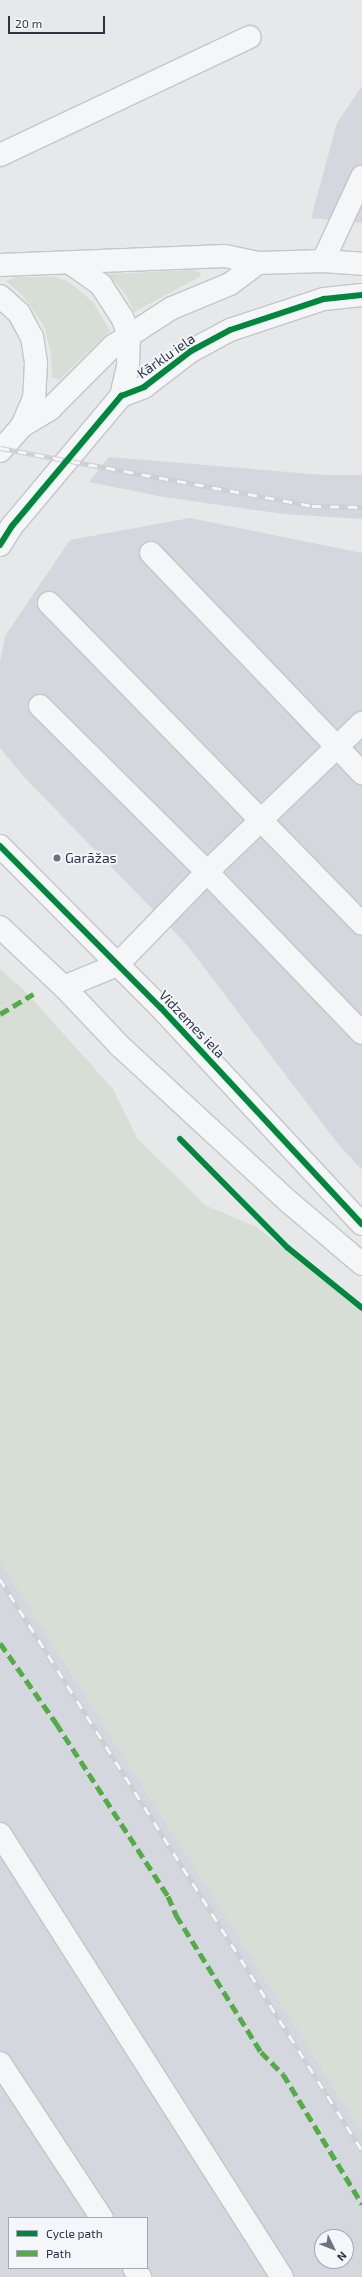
<!DOCTYPE html>
<meta charset="utf-8">
<style>
body{margin:0}
#map{position:relative;width:362px;height:2277px;overflow:hidden;background:#e6e8ea;font-family:"Exo 2",sans-serif}
div>[style]{position:absolute}
.built>*{inset:0;background:#d4d7dd}
.green>*{inset:0;background:#d6ded6}
.roads{filter:drop-shadow(1px 0 #c4c6c8) drop-shadow(-1px 0 #c4c6c8) drop-shadow(0 1px #c4c6c8) drop-shadow(0 -1px #c4c6c8)}
.minor>*{height:22px;margin:-11px;padding:0 11px;transform-origin:11px;border-radius:11px;background:#f5f6f7}
.rail>*{height:4.5px;margin-top:-2.25px;transform-origin:0;background:repeating-linear-gradient(90deg,#f4f6f9 0 9px,#cecfd2 0 18px);box-sizing:border-box;border-block:1px solid #cecfd2}
.quiet>*{height:5px;margin-top:-2.5px;transform-origin:0;background:repeating-linear-gradient(90deg,#54ac47 0 10px,transparent 0 15px)}
.cycleway>*{height:6px;margin:-3px;padding:0 3px;transform-origin:3px;border-radius:3px;background:#00873e}
.dots>*{width:11px;height:11px;translate:-50% -50%;box-sizing:border-box;border:2px solid #f4f6f9;border-radius:50%}
span{translate:-50% -50%;white-space:nowrap;text-align:center;line-height:1.15;-webkit-text-stroke:3.5px #f4f6f9;paint-order:stroke}
.street-label{font-size:14px;color:#2b3445}
.poi-label{font-size:14px;color:#2b3445}
.left{translate:0 -50%;text-align:left}
.legend{position:absolute;left:8px;top:2217px;width:140px;height:52px;box-sizing:border-box;background:#f4f6f9;border:1px solid #a4a8b1;margin:0;padding:5px 7px;list-style:none;font-size:12px;color:#2b3445}
.legend li{display:flex;align-items:center;gap:8px;height:20px}
.legend b{width:20px;border:1px solid #a4a8b1}
.north{position:absolute;left:314px;top:2229px;width:40px;height:40px;box-sizing:border-box;background:#f4f6f9;border:1px solid #a4a8b1;border-radius:50%;rotate:133deg;font-size:11px;font-weight:700;line-height:16px;text-align:center;color:#2b3445}
.north::after{content:'';display:block;margin:auto;width:14px;height:18px;background:#6c737f;clip-path:polygon(50% 0,100% 100%,50% 72%,0 100%)}
.scale{position:absolute;left:8px;top:16px;width:97px;height:18px;box-sizing:border-box;border:2px solid #2b3445;border-top:0;padding-left:5px;font-size:12px;line-height:14px;white-space:nowrap;color:#2b3445;-webkit-text-stroke:3px #f4f6f9;paint-order:stroke}
</style>
<div id="map">
<div class="built">
<div style="clip-path:polygon(362px 86px,362px 223px,311px 218px,337px 123px)"></div>
<div style="clip-path:polygon(109px 457px,324px 475px,362px 475px,362px 519px,283px 514px,164px 497px,89px 482px)"></div>
<div style="clip-path:polygon(190px 518px,362px 553px,362px 1170px,338px 1144px,187px 945px,25px 778px,0 748px,0 663px,5px 636px,70px 540px)"></div>
<div style="clip-path:polygon(evenodd,0 1561px,362px 2132px,362px 2277px,0 2277px,0 1561px,9px 2218px,147px 2218px,147px 2268px,9px 2268px,9px 2218px,0 1561px,322px 2237px,346px 2237px,346px 2261px,322px 2261px,322px 2237px)"></div>
</div>
<div class="green">
<div style="clip-path:polygon(191px 270px,200px 272px,201px 276px,134px 312px,126px 295px,108px 274px)"></div>
<div style="clip-path:polygon(17px 277px,56px 277px,69px 282px,93px 302px,110px 331px,59px 380px,52px 377px,51px 354px,44px 326px,23px 296px,6px 281px)"></div>
<div style="clip-path:polygon(0 969px,25px 991px,113px 1089px,137px 1138px,205px 1205px,256px 1227px,362px 1307px,362px 2132px,0 1561px)"></div>
</div>
<div class="roads">
<div class="minor">
<div style="left:0;top:155px;width:276px;rotate:-25.3deg"></div>
<div style="left:323px;top:261px;width:93px;rotate:-65.1deg"></div>
<div style="left:70px;top:263px;width:38px;rotate:35deg"></div>
<div style="left:101px;top:285px;width:38px;rotate:57deg"></div>
<div style="left:122px;top:317px;width:19px;rotate:69deg"></div>
<div style="left:129px;top:335px;width:31px;rotate:92deg"></div>
<div style="left:128px;top:366px;width:31px;rotate:103deg"></div>
<div style="left:0;top:265px;width:225px;rotate:-2.3deg"></div>
<div style="left:225px;top:256px;width:34px;rotate:12deg"></div>
<div style="left:258px;top:263px;width:65px;rotate:-1.8deg"></div>
<div style="left:323px;top:261px;width:39px;rotate:4deg"></div>
<div style="left:0;top:296px;width:25px;rotate:42deg"></div>
<div style="left:19px;top:313px;width:27px;rotate:62deg"></div>
<div style="left:32px;top:337px;width:26px;rotate:81deg"></div>
<div style="left:36px;top:363px;width:35px;rotate:93deg"></div>
<div style="left:34px;top:398px;width:30px;rotate:113deg"></div>
<div style="left:22px;top:426px;width:33px;rotate:131deg"></div>
<div style="left:22px;top:426px;width:33px;rotate:-31deg"></div>
<div style="left:50px;top:409px;width:89px;rotate:-45deg"></div>
<div style="left:113px;top:346px;width:70px;rotate:-32.8deg"></div>
<div style="left:172px;top:308px;width:63px;rotate:-22.5deg"></div>
<div style="left:230px;top:284px;width:35px;rotate:-37deg"></div>
<div style="left:0;top:545px;width:22px;rotate:-58deg"></div>
<div style="left:12px;top:526px;width:170px;rotate:-50deg"></div>
<div style="left:121px;top:396px;width:25px;rotate:-21deg"></div>
<div style="left:144px;top:387px;width:59px;rotate:-37.5deg"></div>
<div style="left:191px;top:351px;width:44px;rotate:-28.3deg"></div>
<div style="left:230px;top:330px;width:99px;rotate:-18.3deg"></div>
<div style="left:324px;top:299px;width:38px;rotate:-6deg"></div>
<div style="left:151px;top:553px;width:305px;rotate:46.2deg"></div>
<div style="left:49px;top:603px;width:448px;rotate:45.7deg"></div>
<div style="left:40px;top:706px;width:235px;rotate:44.8deg"></div>
<div style="left:207px;top:872px;width:223px;rotate:46.1deg"></div>
<div style="left:0;top:846px;width:228px;rotate:45.2deg"></div>
<div style="left:161px;top:1008px;width:295px;rotate:47.1deg"></div>
<div style="left:0;top:927px;width:88px;rotate:43.2deg"></div>
<div style="left:64px;top:987px;width:83px;rotate:46.5deg"></div>
<div style="left:121px;top:1047px;width:229px;rotate:42.7deg"></div>
<div style="left:289px;top:1202px;width:96px;rotate:40.3deg"></div>
<div style="left:64px;top:987px;width:57px;rotate:-22.5deg"></div>
<div style="left:117px;top:965px;width:129px;rotate:-45.9deg"></div>
<div style="left:207px;top:872px;width:215px;rotate:-43.9deg"></div>
<div style="left:0;top:1834px;width:525px;rotate:57.52deg"></div>
<div style="left:0;top:2063px;width:186px;rotate:56.7deg"></div>
<div style="left:134px;top:2268px;width:11px;rotate:56deg"></div>
</div>
</div>
<div class="rail">
<div style="left:0;top:448px;width:317px;rotate:10.5deg"></div>
<div style="left:312px;top:506px;width:50px;rotate:1.1deg"></div>
<div style="left:0;top:1579px;width:676px;rotate:57.63deg"></div>
</div>
<div class="quiet">
<div style="left:0;top:1014px;width:39px;rotate:-31deg"></div>
<div style="left:0;top:1643px;width:98px;rotate:55deg"></div>
<div style="left:56px;top:1723px;width:206px;rotate:57.1deg"></div>
<div style="left:168px;top:1896px;width:21px;rotate:67deg"></div>
<div style="left:176px;top:1915px;width:161px;rotate:58.2deg"></div>
<div style="left:261px;top:2052px;width:31px;rotate:45deg"></div>
<div style="left:283px;top:2074px;width:152px;rotate:58.7deg"></div>
</div>
<div class="cycleway">
<div style="left:0;top:545px;width:22px;rotate:-58deg"></div>
<div style="left:12px;top:526px;width:170px;rotate:-50deg"></div>
<div style="left:121px;top:396px;width:25px;rotate:-21deg"></div>
<div style="left:144px;top:387px;width:59px;rotate:-37.5deg"></div>
<div style="left:191px;top:351px;width:44px;rotate:-28.3deg"></div>
<div style="left:230px;top:330px;width:99px;rotate:-18.3deg"></div>
<div style="left:324px;top:299px;width:38px;rotate:-6deg"></div>
<div style="left:0;top:846px;width:228px;rotate:45.2deg"></div>
<div style="left:161px;top:1008px;width:295px;rotate:47.1deg"></div>
<div style="left:180px;top:1139px;width:153px;rotate:45.3deg"></div>
<div style="left:288px;top:1248px;width:95px;rotate:39deg"></div>
</div>
<div class="dots">
<div style="left:57px;top:858px;background:#6c737f"></div>
</div>
<div class="street-label">
<span style="left:166px;top:356px;rotate:-35deg">Kārklu iela</span>
<span style="left:192px;top:1024px;rotate:46deg">Vidzemes iela</span>
</div>
<div class="poi-label">
<span class="left" style="left:65px;top:858px">Garāžas</span>
</div>
<ul class="legend">
<li><b style="height:5px;background:#00873e"></b>Cycle path</li>
<li><b style="height:5px;background:#54ac47"></b>Path</li>
</ul>
<div class="north">N</div>
<div class="scale">20 m</div>
</div>
